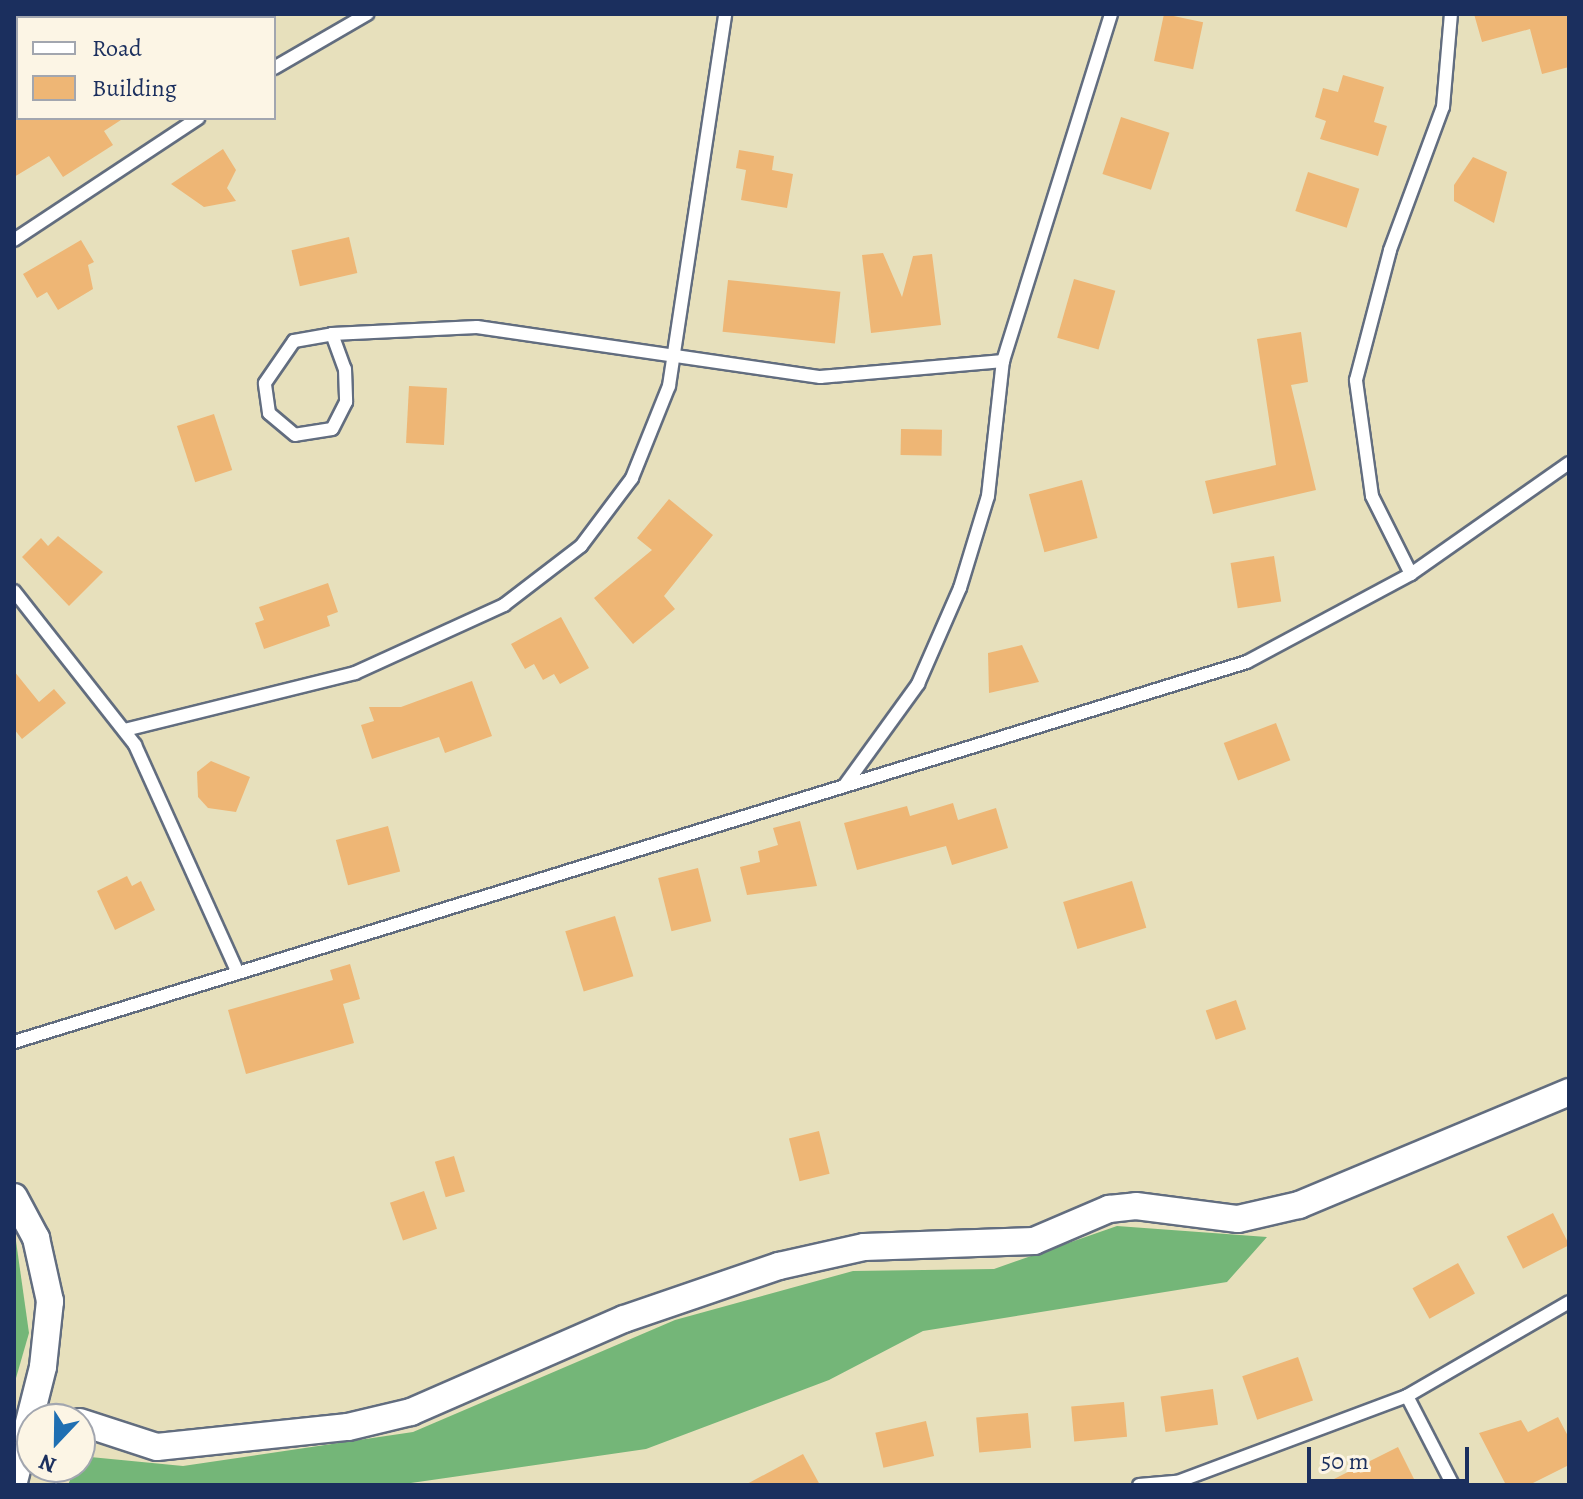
<!DOCTYPE html>
<style>
body{margin:0}
#map{position:relative;width:1583px;height:1499px;overflow:hidden;background:#e7e0bc;font-family:Alegreya,serif}
div>[style]{position:absolute}
.forest>*{inset:0;background:#74b678}
.building>*{inset:0;background:#eeb675;transform-origin:0 0}
.roads{filter:drop-shadow(2px 0 #626d7f) drop-shadow(-2px 0 #626d7f) drop-shadow(0 2px #626d7f) drop-shadow(0 -2px #626d7f)}
.service>*{height:12px;margin:-6px;padding:0 6px;transform-origin:6px;border-radius:6px;background:#fff}
.minor>*{height:26px;margin:-13px;padding:0 13px;transform-origin:13px;border-radius:13px;background:#fff}
span{translate:-50% -50%;white-space:nowrap;text-align:center;line-height:1.15;-webkit-text-stroke:8px #fcf5e5;paint-order:stroke}
.frame{position:absolute;inset:0;border:16px solid #1b2f5e;pointer-events:none}
.legend{position:absolute;left:16px;top:16px;width:260px;height:104px;box-sizing:border-box;background:#fcf5e5;border:2px solid #a2a6af;margin:0;padding:10px 14px;list-style:none;font-size:24px;color:#1b2f5e}
.legend li{display:flex;align-items:center;gap:16px;height:40px}
.legend b{width:40px;border:2px solid #a2a6af}
.north{position:absolute;left:16px;top:1403px;width:80px;height:80px;box-sizing:border-box;background:#fcf5e5;border:2px solid #a2a6af;border-radius:50%;rotate:202deg;font-size:22px;font-weight:700;line-height:32px;text-align:center;color:#1b2f5e}
.north::after{content:'';display:block;margin:auto;width:28px;height:36px;background:#1f6fb2;clip-path:polygon(50% 0,100% 100%,50% 72%,0 100%)}
.scale{position:absolute;left:1307px;top:1447px;width:162px;height:36px;box-sizing:border-box;border:4px solid #1b2f5e;border-top:0;padding-left:10px;font-size:24px;line-height:28px;white-space:nowrap;color:#1b2f5e;-webkit-text-stroke:6px #fcf5e5;paint-order:stroke}
</style>
<div id="map">
<div class="forest">
<div style="clip-path:polygon(1117px 1226px,1267px 1237px,1227px 1282px,923px 1331px,829px 1380px,646px 1449px,397px 1485px,68px 1485px,80px 1456px,183px 1466px,413px 1432px,675px 1320px,853px 1271px,994px 1269px)"></div>
<div style="clip-path:polygon(14px 1227px,29px 1333px,14px 1385px)"></div>
</div>
<div class="building">
<div style="left:1164px;top:14px;width:40px;height:48px;rotate:12deg"></div>
<div style="clip-path:polygon(1474px 14px,1569px 14px,1569px 67px,1542px 74px,1530px 29px,1482px 42px)"></div>
<div style="clip-path:polygon(1343px 75px,1384px 87px,1374px 122px,1387px 126px,1378px 156px,1320px 139px,1326px 121px,1315px 117px,1323px 88px,1338px 92px)"></div>
<div style="left:1121px;top:117px;width:51px;height:60px;rotate:18deg"></div>
<div style="clip-path:polygon(14px 118px,124px 118px,104px 131px,113px 145px,63px 177px,49px 156px,14px 177px)"></div>
<div style="clip-path:polygon(223px 149px,236px 170px,227px 188px,236px 201px,204px 207px,171px 184px)"></div>
<div style="clip-path:polygon(739px 150px,774px 156px,772px 170px,793px 174px,787px 208px,741px 200px,746px 170px,736px 168px)"></div>
<div style="clip-path:polygon(1473px 157px,1507px 172px,1494px 223px,1454px 201px,1454px 185px)"></div>
<div style="left:1308px;top:172px;width:54px;height:41px;rotate:18deg"></div>
<div style="left:349px;top:237px;width:37px;height:59px;rotate:77deg"></div>
<div style="clip-path:polygon(81px 240px,94px 262px,88px 265px,93px 289px,58px 310px,47px 292px,37px 298px,23px 274px)"></div>
<div style="clip-path:polygon(883px 253px,902px 297px,913px 256px,932px 254px,941px 325px,871px 333px,862px 255px)"></div>
<div style="left:1074px;top:279px;width:43px;height:61px;rotate:16deg"></div>
<div style="left:728px;top:280px;width:113px;height:52px;rotate:6deg"></div>
<div style="clip-path:polygon(1301px 332px,1308px 382px,1291px 385px,1316px 490px,1213px 514px,1205px 481px,1276px 465px,1257px 339px)"></div>
<div style="left:409px;top:386px;width:38px;height:57px;rotate:3deg"></div>
<div style="left:214px;top:414px;width:59px;height:39px;rotate:72deg"></div>
<div style="left:901px;top:429px;width:41px;height:26px;rotate:1deg"></div>
<div style="left:1082px;top:480px;width:60px;height:55px;rotate:75deg"></div>
<div style="clip-path:polygon(669px 499px,713px 535px,664px 596px,675px 609px,633px 644px,594px 598px,652px 550px,637px 538px)"></div>
<div style="clip-path:polygon(58px 536px,103px 572px,69px 606px,22px 557px,41px 538px,48px 546px)"></div>
<div style="left:1274px;top:556px;width:46px;height:44px;rotate:81deg"></div>
<div style="clip-path:polygon(328px 583px,338px 612px,327px 616px,330px 626px,264px 649px,255px 623px,264px 620px,259px 607px)"></div>
<div style="clip-path:polygon(561px 617px,589px 668px,560px 684px,554px 674px,543px 680px,534px 664px,525px 669px,511px 644px)"></div>
<div style="clip-path:polygon(1022px 645px,1039px 682px,989px 693px,988px 653px)"></div>
<div style="clip-path:polygon(14px 671px,39px 702px,54px 689px,66px 703px,22px 739px,14px 729px)"></div>
<div style="clip-path:polygon(472px 681px,492px 736px,445px 753px,439px 737px,372px 759px,361px 725px,374px 721px,369px 707px,401px 707px)"></div>
<div style="left:1276px;top:723px;width:40px;height:56px;rotate:69deg"></div>
<div style="clip-path:polygon(211px 761px,250px 777px,236px 812px,208px 808px,198px 797px,197px 772px)"></div>
<div style="clip-path:polygon(953px 803px,958px 820px,996px 808px,1008px 848px,952px 865px,946px 846px,857px 870px,844px 823px,907px 806px,910px 816px)"></div>
<div style="clip-path:polygon(800px 821px,817px 886px,747px 895px,740px 867px,760px 862px,758px 851px,778px 845px,773px 828px)"></div>
<div style="left:388px;top:826px;width:47px;height:54px;rotate:75deg"></div>
<div style="left:698px;top:868px;width:55px;height:41px;rotate:76deg"></div>
<div style="clip-path:polygon(127px 876px,132px 886px,141px 881px,155px 910px,115px 930px,97px 891px)"></div>
<div style="left:1132px;top:881px;width:49px;height:72px;rotate:73deg"></div>
<div style="left:615px;top:916px;width:63px;height:52px;rotate:73deg"></div>
<div style="clip-path:polygon(350px 964px,360px 999px,343px 1004px,354px 1043px,246px 1074px,228px 1010px,333px 980px,330px 970px)"></div>
<div style="left:1236px;top:1000px;width:31px;height:32px;rotate:71deg"></div>
<div style="left:819px;top:1131px;width:44px;height:31px;rotate:76deg"></div>
<div style="left:454px;top:1156px;width:37px;height:20px;rotate:73deg"></div>
<div style="left:424px;top:1191px;width:40px;height:36px;rotate:71deg"></div>
<div style="left:1553px;top:1213px;width:36px;height:52px;rotate:63deg"></div>
<div style="left:1458px;top:1263px;width:35px;height:52px;rotate:61deg"></div>
<div style="left:1298px;top:1357px;width:46px;height:59px;rotate:71deg"></div>
<div style="left:1213px;top:1389px;width:36px;height:53px;rotate:82deg"></div>
<div style="left:1124px;top:1402px;width:35px;height:53px;rotate:85deg"></div>
<div style="left:1028px;top:1413px;width:35px;height:52px;rotate:85deg"></div>
<div style="clip-path:polygon(1558px 1417px,1569px 1438px,1569px 1465px,1529px 1485px,1506px 1485px,1479px 1433px,1521px 1420px,1528px 1432px)"></div>
<div style="left:926px;top:1421px;width:36px;height:52px;rotate:77deg"></div>
<div style="clip-path:polygon(1398px 1447px,1417px 1485px,1322px 1485px)"></div>
<div style="clip-path:polygon(803px 1454px,820px 1485px,745px 1485px)"></div>
</div>
<div class="roads">
<div class="service">
<div style="left:274px;top:68px;width:108px;rotate:-30.1deg"></div>
<div style="left:14px;top:240px;width:221px;rotate:-33.5deg"></div>
<div style="left:332px;top:334px;width:37px;rotate:70deg"></div>
<div style="left:345px;top:369px;width:33px;rotate:88deg"></div>
<div style="left:346px;top:402px;width:30px;rotate:117deg"></div>
<div style="left:332px;top:429px;width:37px;rotate:171deg"></div>
<div style="left:295px;top:435px;width:34px;rotate:-140deg"></div>
<div style="left:269px;top:413px;width:30px;rotate:-98deg"></div>
<div style="left:265px;top:383px;width:51px;rotate:-55.4deg"></div>
<div style="left:294px;top:341px;width:39px;rotate:-10deg"></div>
<div style="left:332px;top:334px;width:145px;rotate:-2.8deg"></div>
<div style="left:477px;top:327px;width:347px;rotate:8.3deg"></div>
<div style="left:820px;top:377px;width:184px;rotate:-5deg"></div>
<div style="left:1411px;top:574px;width:87px;rotate:-116.6deg"></div>
<div style="left:1372px;top:496px;width:117px;rotate:-97.9deg"></div>
<div style="left:1356px;top:380px;width:134px;rotate:-75.3deg"></div>
<div style="left:1390px;top:250px;width:153px;rotate:-69.7deg"></div>
<div style="left:1443px;top:107px;width:93px;rotate:-85.1deg"></div>
<div style="left:14px;top:591px;width:196px;rotate:51.8deg"></div>
<div style="left:135px;top:745px;width:250px;rotate:65.7deg"></div>
<div style="left:125px;top:730px;width:237px;rotate:-13.9deg"></div>
<div style="left:355px;top:673px;width:164px;rotate:-24.5deg"></div>
<div style="left:504px;top:605px;width:97px;rotate:-37.5deg"></div>
<div style="left:581px;top:546px;width:85px;rotate:-53.1deg"></div>
<div style="left:632px;top:478px;width:99px;rotate:-68.1deg"></div>
<div style="left:669px;top:386px;width:376px;rotate:-81.4deg"></div>
<div style="left:845px;top:785px;width:125px;rotate:-54.1deg"></div>
<div style="left:918px;top:684px;width:105px;rotate:-66.4deg"></div>
<div style="left:960px;top:588px;width:96px;rotate:-73.1deg"></div>
<div style="left:988px;top:496px;width:136px;rotate:-83.7deg"></div>
<div style="left:1003px;top:361px;width:363px;rotate:-72.7deg"></div>
<div style="left:14px;top:1042px;width:1290px;rotate:-17.13deg"></div>
<div style="left:1247px;top:662px;width:186px;rotate:-28.2deg"></div>
<div style="left:1411px;top:574px;width:193px;rotate:-35.1deg"></div>
<div style="left:1407px;top:1396px;width:100px;rotate:62.7deg"></div>
<div style="left:1139px;top:1485px;width:38px;rotate:-5deg"></div>
<div style="left:1177px;top:1482px;width:246px;rotate:-20.5deg"></div>
<div style="left:1407px;top:1396px;width:187px;rotate:-30.1deg"></div>
</div>
<div class="minor">
<div style="left:14px;top:15px;width:1px;rotate:-45deg"></div>
<div style="left:14px;top:1197px;width:47px;rotate:61.8deg"></div>
<div style="left:36px;top:1238px;width:65px;rotate:77.5deg"></div>
<div style="left:50px;top:1301px;width:66px;rotate:96.1deg"></div>
<div style="left:43px;top:1367px;width:119px;rotate:104.2deg"></div>
<div style="left:80px;top:1422px;width:81px;rotate:18deg"></div>
<div style="left:157px;top:1447px;width:192px;rotate:-6deg"></div>
<div style="left:348px;top:1427px;width:65px;rotate:-13.4deg"></div>
<div style="left:411px;top:1412px;width:232px;rotate:-23.6deg"></div>
<div style="left:624px;top:1319px;width:164px;rotate:-18.9deg"></div>
<div style="left:779px;top:1266px;width:87px;rotate:-12.6deg"></div>
<div style="left:864px;top:1247px;width:170px;rotate:-2deg"></div>
<div style="left:1034px;top:1241px;width:82px;rotate:-23.1deg"></div>
<div style="left:1109px;top:1209px;width:27px;rotate:-6deg"></div>
<div style="left:1136px;top:1206px;width:103px;rotate:7.3deg"></div>
<div style="left:1238px;top:1219px;width:63px;rotate:-12.9deg"></div>
<div style="left:1299px;top:1205px;width:293px;rotate:-22.7deg"></div>
</div>
</div>
<div class="frame"></div>
<ul class="legend">
<li><b style="height:10px;background:#fff"></b>Road</li>
<li><b style="height:22px;background:#eeb675"></b>Building</li>
</ul>
<div class="north">N</div>
<div class="scale">50 m</div>
</div>
